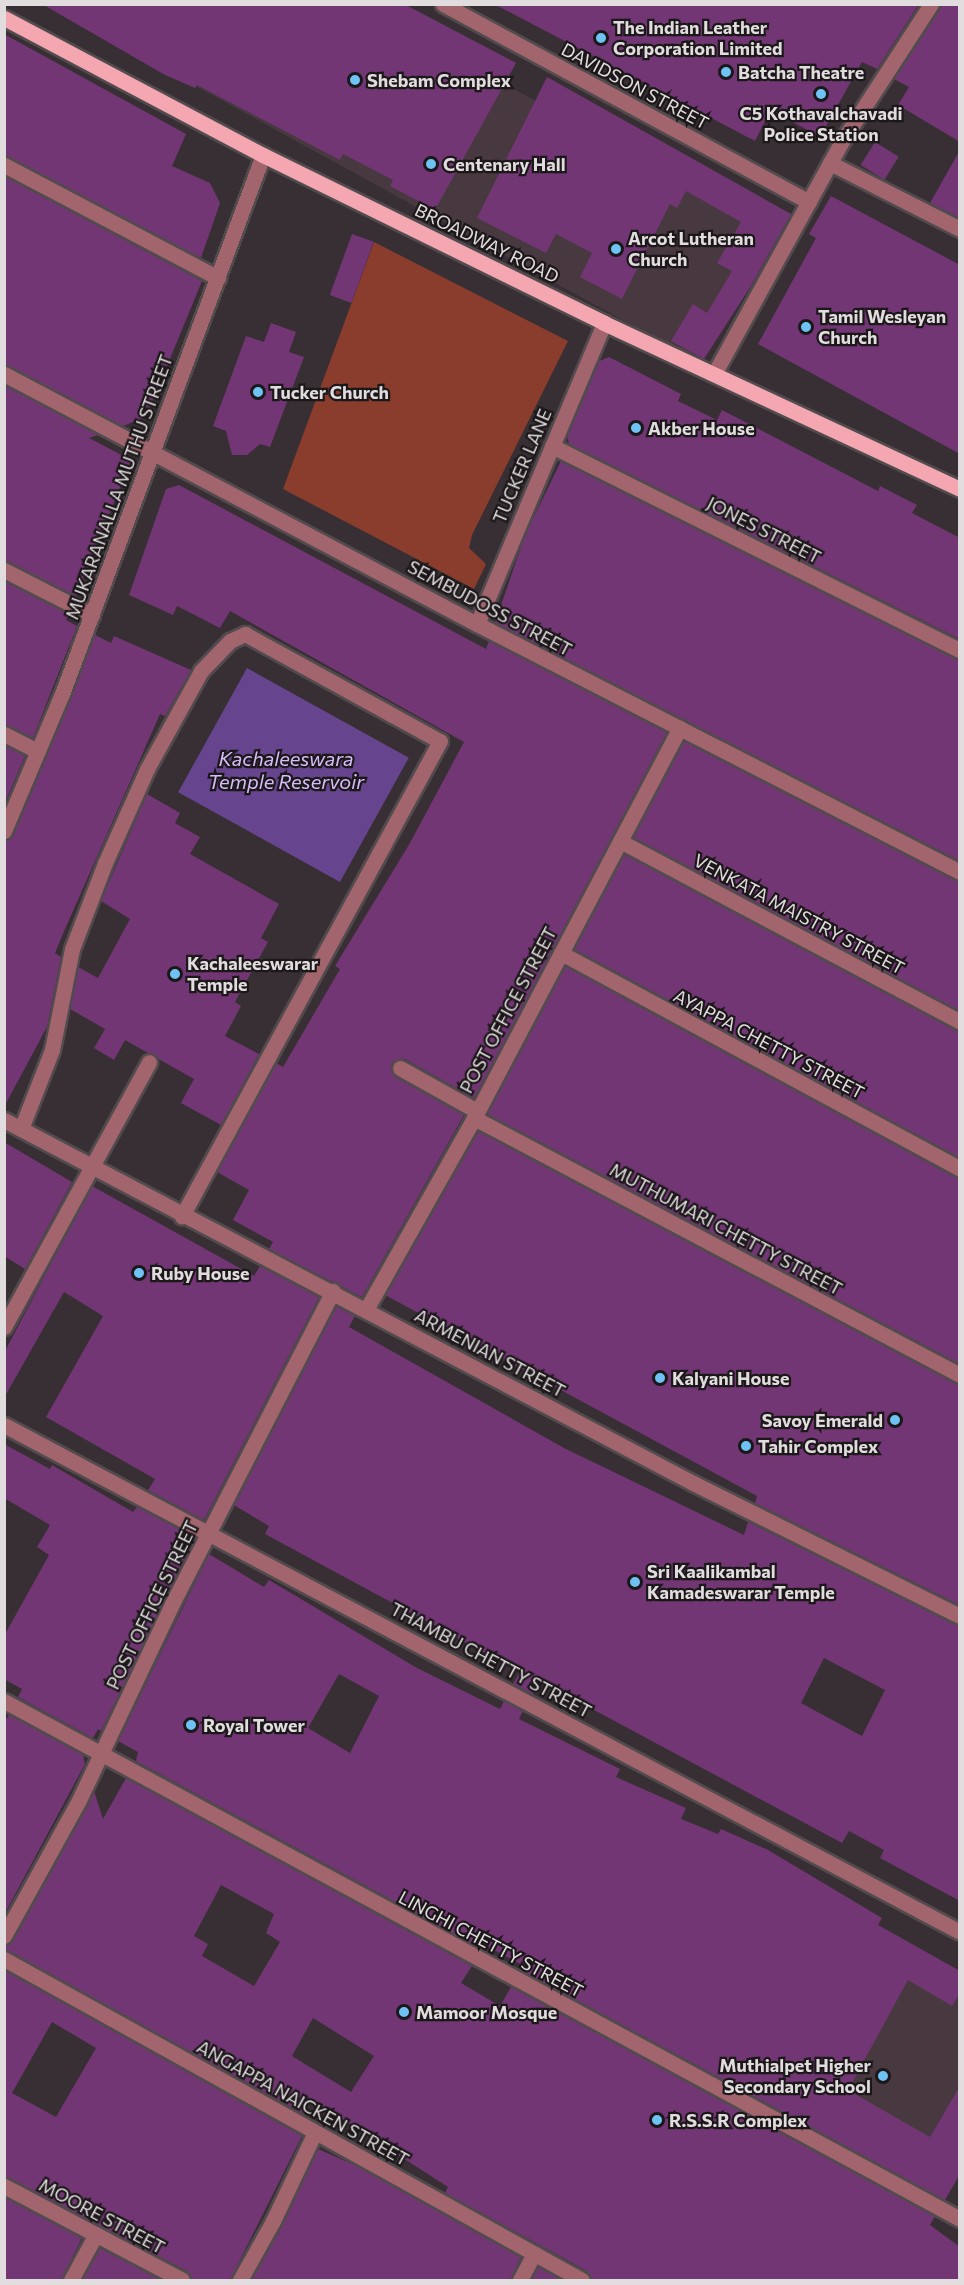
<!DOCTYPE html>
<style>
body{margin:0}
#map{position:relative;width:964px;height:2285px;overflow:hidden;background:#372f33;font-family:Commissioner,sans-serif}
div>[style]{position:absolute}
.built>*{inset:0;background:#47393f}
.green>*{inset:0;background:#8a3d2c}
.water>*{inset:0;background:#67448e;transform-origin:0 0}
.building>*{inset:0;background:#723674;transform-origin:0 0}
.roads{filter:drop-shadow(2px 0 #524b4e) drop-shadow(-2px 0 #524b4e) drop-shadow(0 2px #524b4e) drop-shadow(0 -2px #524b4e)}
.minor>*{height:15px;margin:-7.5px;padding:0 7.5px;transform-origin:7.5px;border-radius:7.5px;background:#a2646d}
.major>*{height:15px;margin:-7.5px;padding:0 7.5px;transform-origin:7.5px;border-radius:7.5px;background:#f4a7b1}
.dots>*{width:16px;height:16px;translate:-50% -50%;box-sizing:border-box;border:3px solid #1c181a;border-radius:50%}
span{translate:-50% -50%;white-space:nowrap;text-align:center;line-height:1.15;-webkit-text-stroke:4.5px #1c181a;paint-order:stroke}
.poi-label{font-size:18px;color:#e1dcde;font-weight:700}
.left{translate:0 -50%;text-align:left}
.right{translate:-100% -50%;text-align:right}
.street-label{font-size:18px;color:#e1dcde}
.water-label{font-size:20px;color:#d6bcfa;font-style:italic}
.frame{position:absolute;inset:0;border:6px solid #e1dcde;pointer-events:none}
</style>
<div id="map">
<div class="built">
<div style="clip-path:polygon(48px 5px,357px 5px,767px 225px,690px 357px)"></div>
<div style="clip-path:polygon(889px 1931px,959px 1971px,959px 2174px,788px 2108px)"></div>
</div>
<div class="green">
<div style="clip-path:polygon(374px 242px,568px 341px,472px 535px,469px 548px,486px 564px,474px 589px,283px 489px)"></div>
</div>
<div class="water">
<div style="left:247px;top:668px;width:185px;height:142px;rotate:29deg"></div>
</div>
<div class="building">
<div style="clip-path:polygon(42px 4px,404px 4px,516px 63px,435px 210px,390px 186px,393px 180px,343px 154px,340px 160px,197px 85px,195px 88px,165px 75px)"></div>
<div style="clip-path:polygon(494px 4px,919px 4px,877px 69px,862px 62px,820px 137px,771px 110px,755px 141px)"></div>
<div style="clip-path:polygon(941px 4px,960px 4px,960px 142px,898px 105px,909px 87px,894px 79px)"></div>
<div style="clip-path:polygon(4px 34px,186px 134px,172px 166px,210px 183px,220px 203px,201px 258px,4px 155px)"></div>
<div style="clip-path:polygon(547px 77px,791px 214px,751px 286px,704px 359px,671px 341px,693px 304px,707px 313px,732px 271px,717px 263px,741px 222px,686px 191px,677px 208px,670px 204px,622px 299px,580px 277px,592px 253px,556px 234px,546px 253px,477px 218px)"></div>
<div style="left:875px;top:142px;width:28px;height:27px;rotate:32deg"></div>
<div style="clip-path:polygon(960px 150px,960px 218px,930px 203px)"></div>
<div style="clip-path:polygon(4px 176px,202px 281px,146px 417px,123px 426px,4px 364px)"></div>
<div style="clip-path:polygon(831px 196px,960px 265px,960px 454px,758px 344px,816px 238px,809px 234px)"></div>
<div style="left:352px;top:234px;width:23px;height:65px;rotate:20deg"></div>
<div style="clip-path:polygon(271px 323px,296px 332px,289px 352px,304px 357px,270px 447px,260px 444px,247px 455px,232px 455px,226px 431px,213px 426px,246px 336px,264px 342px)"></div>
<div style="clip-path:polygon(609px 357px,681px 394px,678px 401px,717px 420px,722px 410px,878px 491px,880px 486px,917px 505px,912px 513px,960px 538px,960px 639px,569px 444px,567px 435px,599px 361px)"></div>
<div style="clip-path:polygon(4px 385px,98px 435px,89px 438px,131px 460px,76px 596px,4px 560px)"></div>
<div style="clip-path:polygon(561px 461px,960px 660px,960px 861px,495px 623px,525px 535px)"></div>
<div style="clip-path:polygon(179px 485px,486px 649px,489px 641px,667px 732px,474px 1098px,405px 1059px,391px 1064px,395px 1077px,464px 1115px,362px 1297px,269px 1249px,273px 1242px,233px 1220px,249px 1190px,217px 1172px,276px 1063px,283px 1067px,340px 969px,335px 966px,410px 843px,464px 742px,230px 611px,220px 628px,177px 606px,173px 615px,129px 595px,166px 489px)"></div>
<div style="clip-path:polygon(4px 581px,69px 614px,66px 620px,77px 626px,33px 738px,4px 724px)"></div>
<div style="clip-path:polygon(95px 635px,111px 643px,114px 636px,191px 670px,165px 716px,160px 714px,62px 936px,55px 953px,61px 957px,47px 1027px,4px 1107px,4px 841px,13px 835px)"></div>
<div style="clip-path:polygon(684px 741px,960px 882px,960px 1011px,633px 837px)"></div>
<div style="clip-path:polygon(4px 745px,25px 756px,4px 805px)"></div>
<div style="clip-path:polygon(147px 794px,180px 813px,175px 823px,200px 837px,190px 854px,279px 904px,261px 938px,268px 942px,235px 1002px,241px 1006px,225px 1036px,259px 1054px,221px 1125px,181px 1103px,194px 1079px,125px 1040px,114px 1060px,94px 1048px,105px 1029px,70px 1009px,78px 967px,98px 978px,130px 919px,101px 901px)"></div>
<div style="clip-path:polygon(624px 854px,960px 1032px,960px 1158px,574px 949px)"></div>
<div style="clip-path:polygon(565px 966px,960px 1179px,960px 1364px,487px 1114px)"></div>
<div style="clip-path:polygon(478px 1131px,960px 1385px,960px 1605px,755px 1503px,757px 1496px,385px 1295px)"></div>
<div style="clip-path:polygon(4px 1142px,72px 1182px,25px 1269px,4px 1256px)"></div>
<div style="clip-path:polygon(92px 1186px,254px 1276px,260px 1266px,319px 1297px,204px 1520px,148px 1490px,155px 1479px,46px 1417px,103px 1316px,64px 1292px,4px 1398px,4px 1353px)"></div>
<div style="clip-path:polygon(evenodd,336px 1306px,355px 1316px,349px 1327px,564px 1448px,744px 1535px,748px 1522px,960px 1626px,960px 1901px,880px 1858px,884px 1850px,849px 1831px,842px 1843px,540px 1681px,533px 1694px,513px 1684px,520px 1672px,265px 1534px,269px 1526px,234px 1505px,336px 1306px,824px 1658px,885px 1690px,862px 1736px,801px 1703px,824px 1658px)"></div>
<div style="clip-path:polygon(4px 1444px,50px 1469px,52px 1465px,133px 1512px,137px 1507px,195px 1537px,101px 1731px,98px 1729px,93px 1738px,18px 1697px,22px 1689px,4px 1679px,4px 1636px,49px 1555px,37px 1547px,50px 1525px,4px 1498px)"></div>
<div style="clip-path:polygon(evenodd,209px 1554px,264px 1587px,269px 1580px,417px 1668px,500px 1709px,504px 1701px,523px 1711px,519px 1719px,620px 1769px,616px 1777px,686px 1808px,681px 1819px,718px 1834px,721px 1829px,768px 1850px,882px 1918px,878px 1925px,960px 1971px,960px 1993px,952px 2006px,908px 1980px,848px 2090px,930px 2137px,960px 2086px,960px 2174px,945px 2200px,521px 1970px,524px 1966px,485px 1945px,482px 1949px,136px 1761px,138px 1752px,118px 1741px,209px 1554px,339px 1674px,379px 1696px,350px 1753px,308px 1728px,339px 1674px)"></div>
<div style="clip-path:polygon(9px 1715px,83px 1755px,85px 1764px,4px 1915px,4px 1722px)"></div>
<div style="clip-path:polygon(evenodd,126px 1778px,472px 1966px,461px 1983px,500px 2006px,511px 1987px,935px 2216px,930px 2225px,960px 2247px,960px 2280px,592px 2280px,587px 2271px,445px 2193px,448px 2187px,305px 2095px,304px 2114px,4px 1949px,94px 1791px,103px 1819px,126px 1778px,221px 1885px,274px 1914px,266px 1933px,280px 1942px,254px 1986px,202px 1956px,208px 1944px,194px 1936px,221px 1885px,126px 1778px,313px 2018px,374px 2056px,351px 2092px,292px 2056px,313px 2018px)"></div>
<div style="clip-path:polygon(evenodd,4px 1970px,302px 2136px,230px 2280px,192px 2280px,187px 2271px,4px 2176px,4px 1970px,52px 2022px,96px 2048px,56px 2117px,12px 2093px,52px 2022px)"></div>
<div style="clip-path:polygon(318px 2149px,357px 2166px,521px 2257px,510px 2280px,251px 2280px)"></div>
<div style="clip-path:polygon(4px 2197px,82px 2238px,61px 2280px,4px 2280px)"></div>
<div style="clip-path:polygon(100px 2248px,162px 2280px,82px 2280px)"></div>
<div style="clip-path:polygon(538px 2267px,563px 2280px,531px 2280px)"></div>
</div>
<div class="roads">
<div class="minor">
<div style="left:443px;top:4px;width:416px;rotate:28.4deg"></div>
<div style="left:830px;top:163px;width:146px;rotate:26.9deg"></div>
<div style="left:4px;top:165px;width:242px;rotate:27.8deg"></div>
<div style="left:4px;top:374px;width:535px;rotate:27.86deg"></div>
<div style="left:477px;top:624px;width:543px;rotate:27.18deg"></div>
<div style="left:714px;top:374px;width:269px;rotate:-61.2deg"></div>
<div style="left:844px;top:138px;width:160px;rotate:-57deg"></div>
<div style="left:552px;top:446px;width:456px;rotate:26.6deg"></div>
<div style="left:4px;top:570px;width:99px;rotate:27.1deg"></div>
<div style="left:477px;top:624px;width:327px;rotate:-67.1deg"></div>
<div style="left:4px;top:734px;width:38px;rotate:27deg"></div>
<div style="left:4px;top:831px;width:149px;rotate:-67.1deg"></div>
<div style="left:62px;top:694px;width:575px;rotate:-69.55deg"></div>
<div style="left:620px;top:841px;width:385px;rotate:28deg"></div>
<div style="left:561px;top:953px;width:454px;rotate:28.4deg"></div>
<div style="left:400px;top:1068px;width:88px;rotate:29.2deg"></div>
<div style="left:474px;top:1118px;width:550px;rotate:27.87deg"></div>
<div style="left:4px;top:1120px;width:779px;rotate:27.78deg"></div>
<div style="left:693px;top:1483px;width:298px;rotate:26.5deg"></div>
<div style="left:21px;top:1129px;width:85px;rotate:-68.6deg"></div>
<div style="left:52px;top:1050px;width:103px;rotate:-78.8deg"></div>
<div style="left:72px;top:949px;width:92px;rotate:-69deg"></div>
<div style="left:105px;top:863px;width:103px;rotate:-65.9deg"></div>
<div style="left:147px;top:769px;width:112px;rotate:-61.1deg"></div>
<div style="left:201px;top:671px;width:42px;rotate:-46deg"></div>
<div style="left:230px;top:641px;width:17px;rotate:-25deg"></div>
<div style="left:245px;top:634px;width:222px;rotate:28.8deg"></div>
<div style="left:440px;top:741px;width:541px;rotate:118.51deg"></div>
<div style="left:367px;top:1308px;width:218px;rotate:-60.6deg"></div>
<div style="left:474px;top:1118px;width:441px;rotate:-62.2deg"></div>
<div style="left:4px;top:1327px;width:302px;rotate:-61.3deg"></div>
<div style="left:4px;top:1425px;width:1082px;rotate:27.94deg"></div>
<div style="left:4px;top:1701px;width:1087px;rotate:28.45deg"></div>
<div style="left:4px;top:1936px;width:155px;rotate:-61.1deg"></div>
<div style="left:79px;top:1800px;width:217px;rotate:-64.6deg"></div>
<div style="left:172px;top:1604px;width:352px;rotate:-62.8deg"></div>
<div style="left:4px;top:1959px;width:661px;rotate:29.05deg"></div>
<div style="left:4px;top:2186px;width:201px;rotate:27.8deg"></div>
<div style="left:71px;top:2280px;width:52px;rotate:-61.5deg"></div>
<div style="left:240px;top:2280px;width:68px;rotate:-60.8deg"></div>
<div style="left:273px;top:2221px;width:98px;rotate:-64.7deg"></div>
<div style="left:520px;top:2280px;width:30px;rotate:-62deg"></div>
</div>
<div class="major">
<div style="left:4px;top:18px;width:293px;rotate:27.9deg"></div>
<div style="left:263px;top:155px;width:380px;rotate:26.2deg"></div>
<div style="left:604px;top:323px;width:393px;rotate:25deg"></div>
</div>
</div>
<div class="dots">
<div style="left:601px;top:38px;background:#6fc2f4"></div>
<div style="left:726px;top:72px;background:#6fc2f4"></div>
<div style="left:355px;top:80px;background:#6fc2f4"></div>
<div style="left:821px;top:94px;background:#6fc2f4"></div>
<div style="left:431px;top:164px;background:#6fc2f4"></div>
<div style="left:616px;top:249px;background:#6fc2f4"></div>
<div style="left:806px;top:327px;background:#6fc2f4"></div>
<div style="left:258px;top:392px;background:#6fc2f4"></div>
<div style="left:636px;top:428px;background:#6fc2f4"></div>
<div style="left:175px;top:974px;background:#6fc2f4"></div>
<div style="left:139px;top:1273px;background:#6fc2f4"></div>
<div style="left:660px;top:1378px;background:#6fc2f4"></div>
<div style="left:895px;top:1420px;background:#6fc2f4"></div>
<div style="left:746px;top:1446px;background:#6fc2f4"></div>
<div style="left:635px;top:1582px;background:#6fc2f4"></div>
<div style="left:191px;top:1725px;background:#6fc2f4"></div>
<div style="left:404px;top:2012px;background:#6fc2f4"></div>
<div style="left:883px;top:2076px;background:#6fc2f4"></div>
<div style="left:657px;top:2120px;background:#6fc2f4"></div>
</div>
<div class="poi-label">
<span class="left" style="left:613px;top:38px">The Indian Leather<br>Corporation Limited</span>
<span class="left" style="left:738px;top:72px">Batcha Theatre</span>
<span class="left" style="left:367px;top:80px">Shebam Complex</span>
<span style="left:821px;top:124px">C5 Kothavalchavadi<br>Police Station</span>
<span class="left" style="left:443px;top:164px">Centenary Hall</span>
<span class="left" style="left:628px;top:249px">Arcot Lutheran<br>Church</span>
<span class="left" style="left:818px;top:327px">Tamil Wesleyan<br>Church</span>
<span class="left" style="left:270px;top:392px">Tucker Church</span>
<span class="left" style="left:648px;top:428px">Akber House</span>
<span class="left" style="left:187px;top:974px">Kachaleeswarar<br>Temple</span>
<span class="left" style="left:151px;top:1273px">Ruby House</span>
<span class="left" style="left:672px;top:1378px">Kalyani House</span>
<span class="right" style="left:883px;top:1420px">Savoy Emerald</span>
<span class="left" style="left:758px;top:1446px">Tahir Complex</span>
<span class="left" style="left:647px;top:1582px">Sri Kaalikambal<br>Kamadeswarar Temple</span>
<span class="left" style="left:203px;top:1725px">Royal Tower</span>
<span class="left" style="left:416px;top:2012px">Mamoor Mosque</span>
<span class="right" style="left:871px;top:2076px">Muthialpet Higher<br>Secondary School</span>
<span class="left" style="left:669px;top:2120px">R.S.S.R Complex</span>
</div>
<div class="street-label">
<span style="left:635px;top:86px;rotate:28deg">DAVIDSON STREET</span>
<span style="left:487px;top:243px;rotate:26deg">BROADWAY ROAD</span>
<span style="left:522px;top:466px;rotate:-67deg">TUCKER LANE</span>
<span style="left:119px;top:487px;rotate:-70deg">MUKARANALLA MUTHU STREET</span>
<span style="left:764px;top:530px;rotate:27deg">JONES STREET</span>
<span style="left:490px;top:608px;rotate:28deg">SEMBUDOSS STREET</span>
<span style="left:799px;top:914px;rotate:28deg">VENKATA MAISTRY STREET</span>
<span style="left:508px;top:1010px;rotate:-62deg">POST OFFICE STREET</span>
<span style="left:769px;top:1044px;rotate:28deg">AYAPPA CHETTY STREET</span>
<span style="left:726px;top:1229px;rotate:28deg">MUTHUMARI CHETTY STREET</span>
<span style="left:490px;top:1353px;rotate:28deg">ARMENIAN STREET</span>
<span style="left:152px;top:1605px;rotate:-64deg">POST OFFICE STREET</span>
<span style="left:491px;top:1660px;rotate:28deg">THAMBU CHETTY STREET</span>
<span style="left:491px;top:1944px;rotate:28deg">LINGHI CHETTY STREET</span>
<span style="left:303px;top:2103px;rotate:29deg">ANGAPPA NAICKEN STREET</span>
<span style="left:102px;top:2216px;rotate:28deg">MOORE STREET</span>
</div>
<div class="water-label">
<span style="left:286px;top:770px">Kachaleeswara<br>Temple Reservoir</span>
</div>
<div class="frame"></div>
</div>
